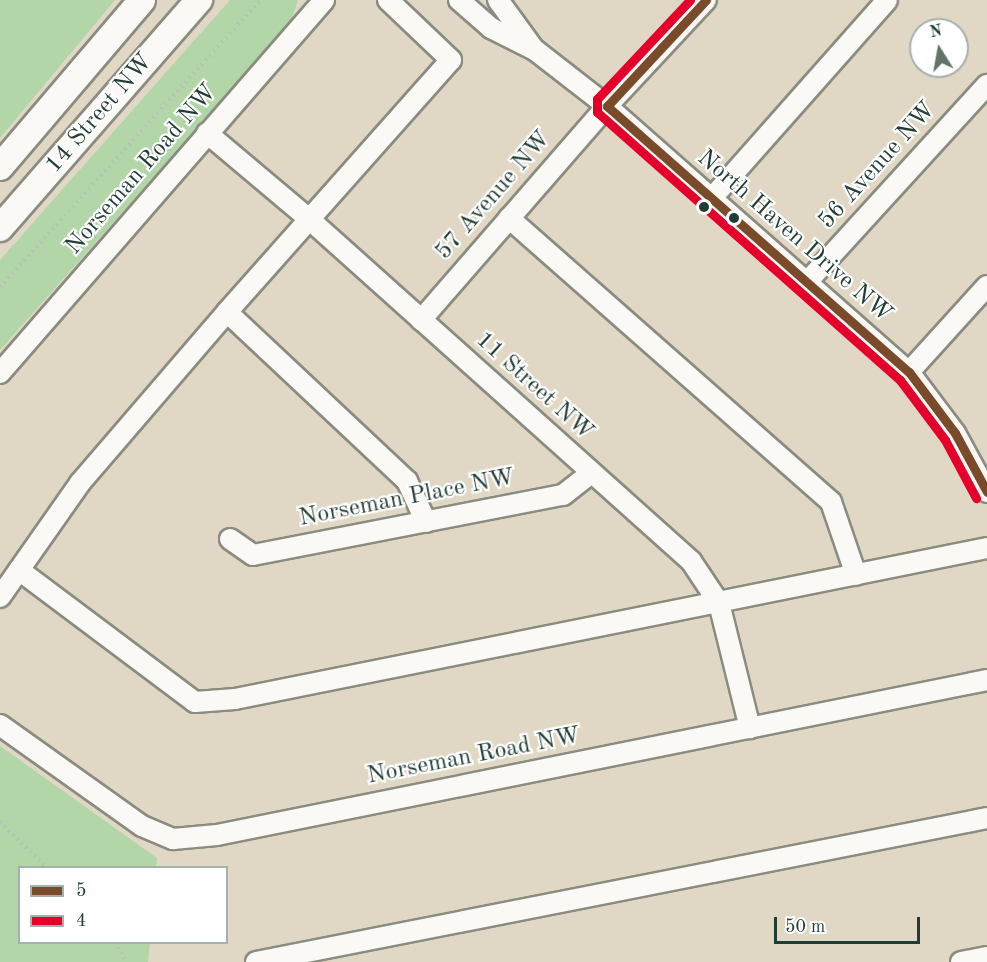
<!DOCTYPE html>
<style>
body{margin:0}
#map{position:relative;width:987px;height:962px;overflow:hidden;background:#e0d8c4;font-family:"Old Standard TT",serif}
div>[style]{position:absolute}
.green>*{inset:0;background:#b2d6a7}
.path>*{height:4px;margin-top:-2px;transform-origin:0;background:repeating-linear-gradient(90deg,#bbbdb8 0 1.5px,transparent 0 6px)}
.roads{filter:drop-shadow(2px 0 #8b8c80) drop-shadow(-2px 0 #8b8c80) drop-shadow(0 2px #8b8c80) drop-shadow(0 -2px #8b8c80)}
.minor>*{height:20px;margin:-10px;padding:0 10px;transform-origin:10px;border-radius:10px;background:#faf9f6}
.major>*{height:26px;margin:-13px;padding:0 13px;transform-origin:13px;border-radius:13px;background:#faf9f6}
.bus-1>*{height:9px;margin:-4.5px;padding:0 4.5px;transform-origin:4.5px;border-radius:4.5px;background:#7a4b2a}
.bus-2>*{height:9px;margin:-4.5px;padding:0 4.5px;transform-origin:4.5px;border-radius:4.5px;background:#e4002b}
.dots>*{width:16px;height:16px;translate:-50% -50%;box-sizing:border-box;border:3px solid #fff;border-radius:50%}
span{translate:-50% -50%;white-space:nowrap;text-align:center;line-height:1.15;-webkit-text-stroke:4.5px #fff;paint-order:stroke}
.street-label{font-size:24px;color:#1f3d34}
.legend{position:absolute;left:18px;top:866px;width:210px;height:78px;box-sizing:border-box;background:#fff;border:2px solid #a5b1ae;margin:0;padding:8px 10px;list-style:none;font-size:18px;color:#1f3d34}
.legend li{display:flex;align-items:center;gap:12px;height:30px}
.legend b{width:30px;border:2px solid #a5b1ae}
.north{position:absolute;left:909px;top:18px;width:60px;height:60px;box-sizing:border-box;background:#fff;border:2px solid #a5b1ae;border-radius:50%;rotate:349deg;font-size:16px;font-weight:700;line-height:24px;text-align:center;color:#1f3d34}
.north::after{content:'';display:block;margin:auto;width:21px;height:27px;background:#637366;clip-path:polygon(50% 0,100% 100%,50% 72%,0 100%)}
.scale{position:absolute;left:774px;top:917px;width:146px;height:27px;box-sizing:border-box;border:3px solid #1f3d34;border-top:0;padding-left:8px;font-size:18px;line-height:21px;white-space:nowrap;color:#1f3d34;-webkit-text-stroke:4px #fff;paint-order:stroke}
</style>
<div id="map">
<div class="green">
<div style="clip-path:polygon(0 0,115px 0,0 138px)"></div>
<div style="clip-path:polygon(230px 0,298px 0,290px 24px,0 350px,0 260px)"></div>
<div style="clip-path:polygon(0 746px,157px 858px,156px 867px,20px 868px,20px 942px,150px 943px,148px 962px,0 962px)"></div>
</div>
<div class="path">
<div style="left:0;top:287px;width:387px;rotate:-47.8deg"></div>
<div style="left:0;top:822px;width:66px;rotate:44.4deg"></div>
<div style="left:115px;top:942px;width:23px;rotate:59deg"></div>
</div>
<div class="roads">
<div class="minor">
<div style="left:459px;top:0;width:43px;rotate:41.2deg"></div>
<div style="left:491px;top:28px;width:49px;rotate:26.6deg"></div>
<div style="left:535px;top:50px;width:91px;rotate:37.9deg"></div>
<div style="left:607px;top:106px;width:402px;rotate:41.4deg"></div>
<div style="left:909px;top:372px;width:76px;rotate:53deg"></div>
<div style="left:955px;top:433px;width:67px;rotate:61.5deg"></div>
<div style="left:498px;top:0;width:59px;rotate:53.9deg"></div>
<div style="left:207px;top:133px;width:133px;rotate:40.1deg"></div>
<div style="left:309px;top:219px;width:513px;rotate:41.84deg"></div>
<div style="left:691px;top:561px;width:50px;rotate:56.3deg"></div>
<div style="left:719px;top:603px;width:129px;rotate:76.1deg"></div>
<div style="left:712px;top:198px;width:264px;rotate:-48.5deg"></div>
<div style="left:509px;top:218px;width:429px;rotate:41.4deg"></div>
<div style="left:831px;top:502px;width:77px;rotate:71.1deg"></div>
<div style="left:807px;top:282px;width:267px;rotate:-47.6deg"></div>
<div style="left:227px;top:312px;width:247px;rotate:43.2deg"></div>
<div style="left:407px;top:481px;width:45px;rotate:65.1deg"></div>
<div style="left:421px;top:320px;width:284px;rotate:-49deg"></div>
<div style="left:607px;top:106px;width:145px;rotate:-47deg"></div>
<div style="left:909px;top:372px;width:116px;rotate:-47.8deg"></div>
<div style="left:0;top:373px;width:494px;rotate:-49deg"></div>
<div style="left:230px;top:539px;width:28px;rotate:35deg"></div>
<div style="left:253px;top:555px;width:316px;rotate:-11deg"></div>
<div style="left:563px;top:495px;width:36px;rotate:-38deg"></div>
<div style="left:19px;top:570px;width:220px;rotate:36.9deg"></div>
<div style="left:195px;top:702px;width:40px;rotate:-4.3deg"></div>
<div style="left:235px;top:699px;width:767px;rotate:-11.35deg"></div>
<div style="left:0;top:597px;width:139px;rotate:-54.9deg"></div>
<div style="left:80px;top:483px;width:225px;rotate:-49.3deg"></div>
<div style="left:227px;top:312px;width:337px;rotate:-48.4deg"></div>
<div style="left:451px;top:60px;width:87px;rotate:-136.4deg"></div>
<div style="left:0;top:725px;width:174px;rotate:35.4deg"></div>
<div style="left:142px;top:826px;width:34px;rotate:23deg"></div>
<div style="left:173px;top:839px;width:44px;rotate:-5.2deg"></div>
<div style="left:217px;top:835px;width:785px;rotate:-11.38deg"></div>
<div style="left:256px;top:962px;width:745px;rotate:-11.14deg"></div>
<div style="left:961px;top:962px;width:26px;rotate:-11deg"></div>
</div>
<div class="major">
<div style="left:0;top:167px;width:219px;rotate:-49.6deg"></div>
<div style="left:0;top:228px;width:303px;rotate:-48.9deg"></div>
</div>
</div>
<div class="bus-1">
<div style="left:706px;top:0;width:145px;rotate:133deg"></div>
<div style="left:607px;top:106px;width:402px;rotate:41.4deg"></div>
<div style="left:909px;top:372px;width:76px;rotate:53deg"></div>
<div style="left:955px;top:433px;width:67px;rotate:61.5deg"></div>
</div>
<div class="bus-2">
<div style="left:690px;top:0;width:136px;rotate:133.2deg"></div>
<div style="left:597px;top:99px;width:13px;rotate:90deg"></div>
<div style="left:597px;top:112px;width:405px;rotate:41.5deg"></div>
<div style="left:900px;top:380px;width:75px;rotate:53.1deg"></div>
<div style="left:945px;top:440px;width:66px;rotate:61.9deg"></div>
</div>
<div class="dots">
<div style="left:704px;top:207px;background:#1f3d34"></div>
<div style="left:734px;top:218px;background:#1f3d34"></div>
</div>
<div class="street-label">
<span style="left:100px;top:114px;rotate:-49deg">14 Street NW</span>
<span style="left:878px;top:166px;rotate:-48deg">56 Avenue NW</span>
<span style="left:142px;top:170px;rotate:-49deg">Norseman Road NW</span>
<span style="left:494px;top:196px;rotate:-49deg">57 Avenue NW</span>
<span style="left:794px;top:237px;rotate:41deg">North Haven Drive NW</span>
<span style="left:534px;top:387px;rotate:42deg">11 Street NW</span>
<span style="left:407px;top:499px;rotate:-11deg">Norseman Place NW</span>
<span style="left:474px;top:757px;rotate:-11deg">Norseman Road NW</span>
</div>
<ul class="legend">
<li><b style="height:8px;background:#7a4b2a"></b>5</li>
<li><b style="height:8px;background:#e4002b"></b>4</li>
</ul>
<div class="north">N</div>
<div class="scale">50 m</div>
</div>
